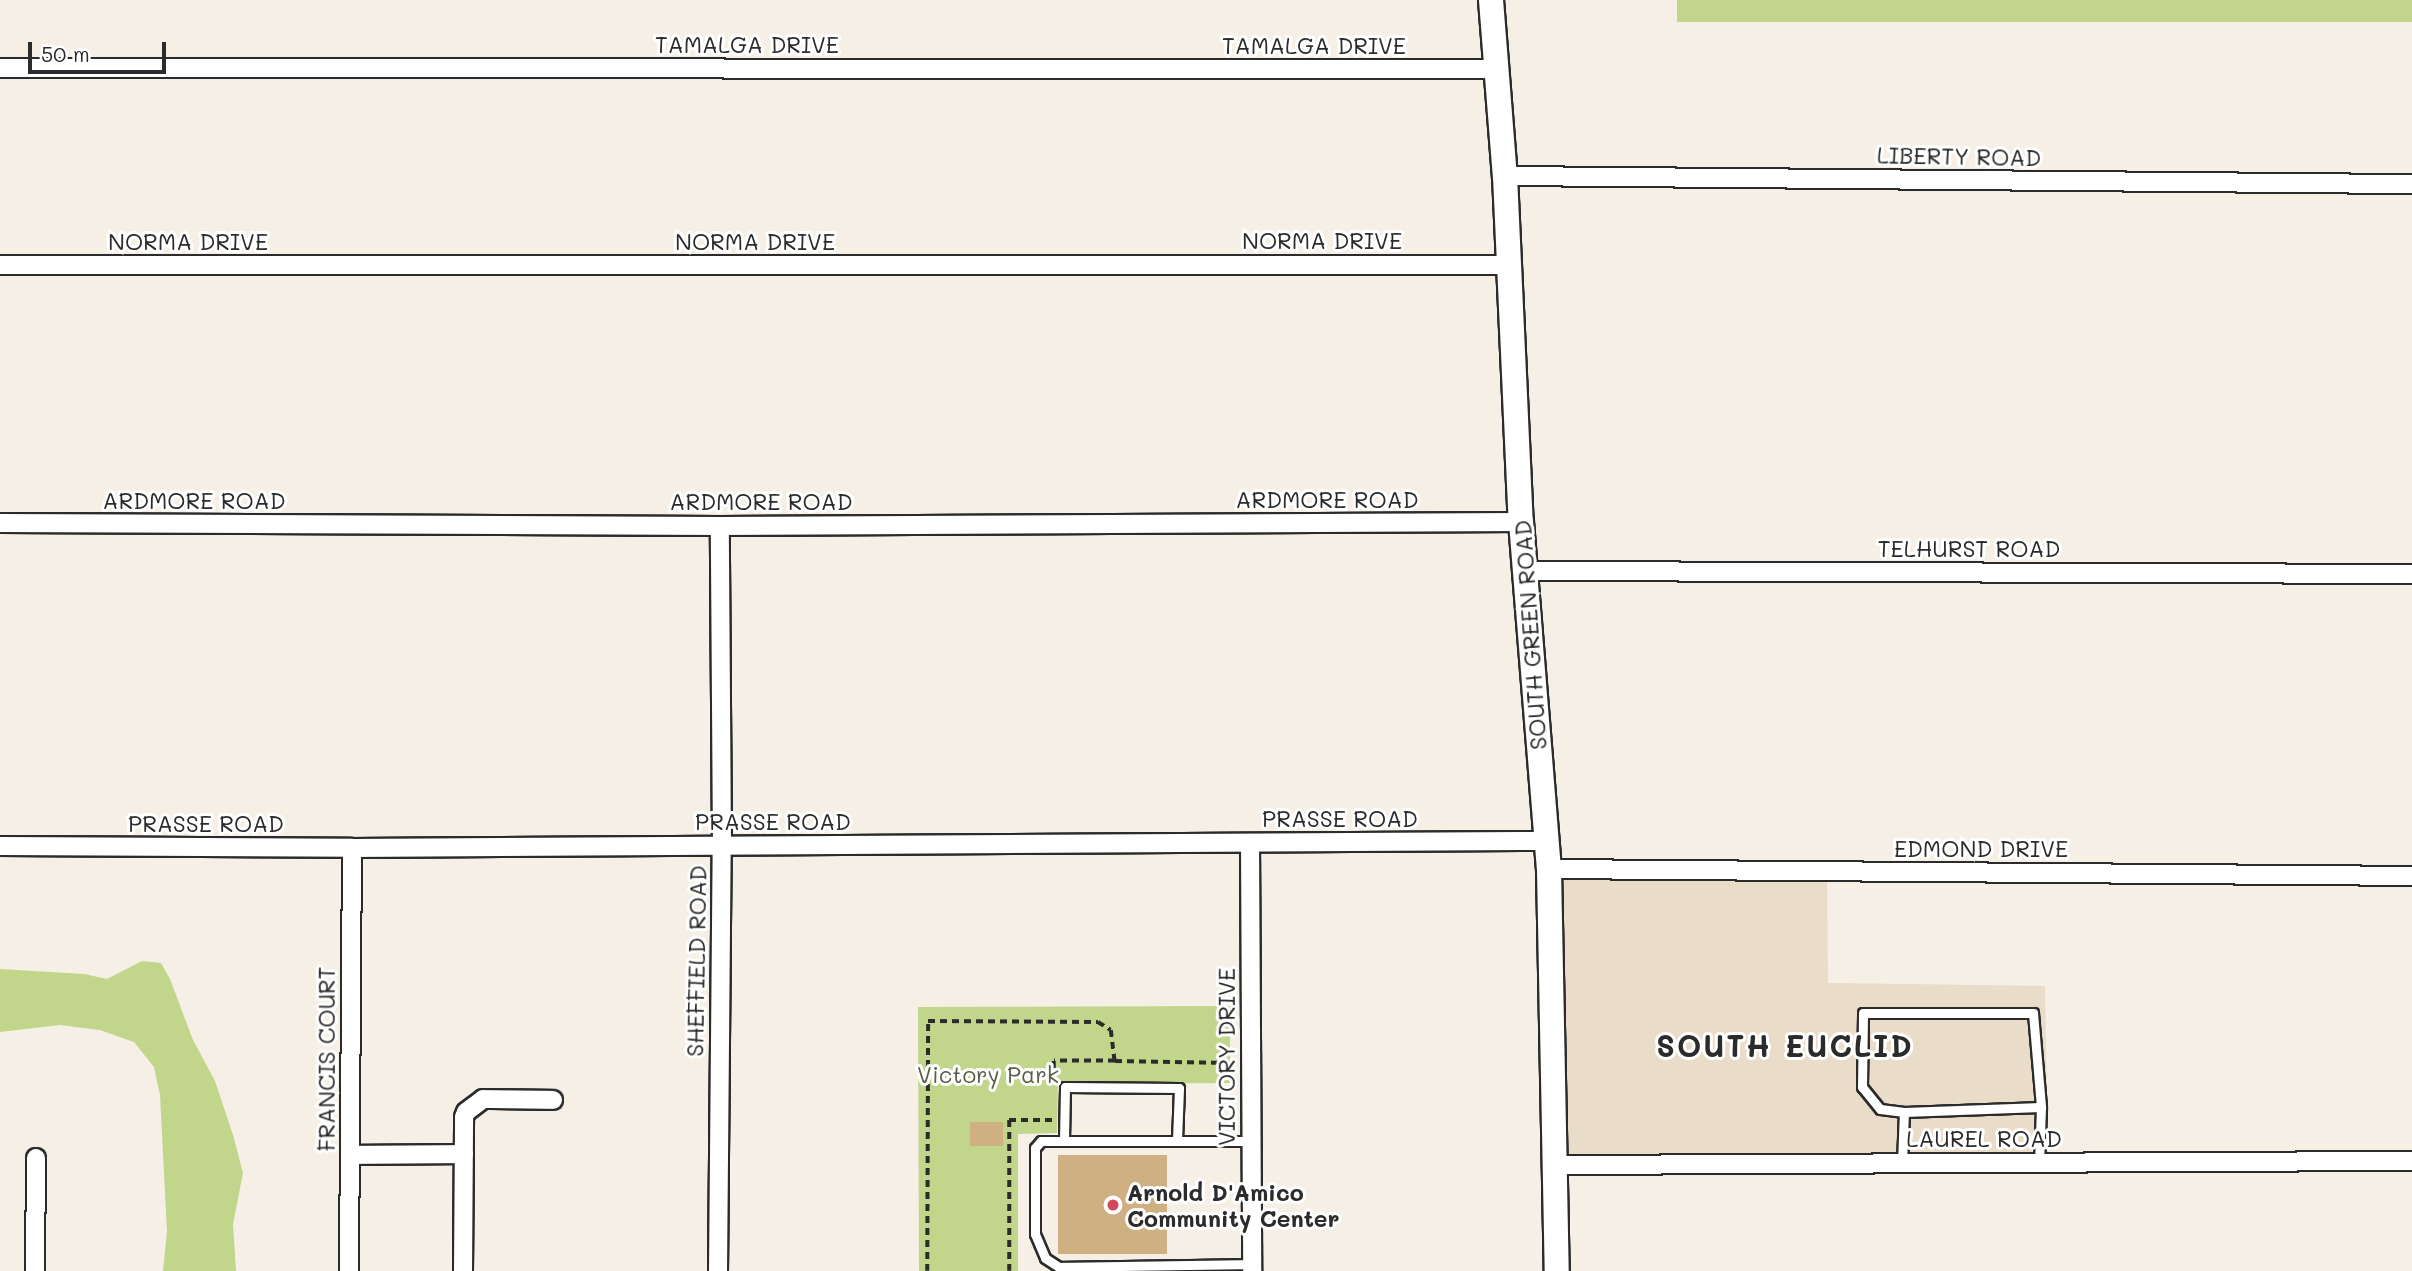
<!DOCTYPE html>
<style>
body{margin:0}
#map{position:relative;width:2412px;height:1271px;overflow:hidden;background:#f5efe6;font-family:Mali,sans-serif}
div>[style]{position:absolute}
.built>*{inset:0;background:#e9dcc8}
.green>*{inset:0;background:#c1d58b;transform-origin:0 0}
.building>*{inset:0;background:#ceb082;transform-origin:0 0}
.path>*{height:3.5px;margin-top:-1.75px;transform-origin:0;background:repeating-linear-gradient(90deg,#2b2b2b 0 7px,transparent 0 12px)}
.roads{filter:drop-shadow(2px 0 #2b2b2b) drop-shadow(-2px 0 #2b2b2b) drop-shadow(0 2px #2b2b2b) drop-shadow(0 -2px #2b2b2b)}
.service>*{height:9px;margin:-4.5px;padding:0 4.5px;transform-origin:4.5px;border-radius:4.5px;background:#fff}
.minor>*{height:18px;margin:-9px;padding:0 9px;transform-origin:9px;border-radius:9px;background:#fff}
.secondary>*{height:24px;margin:-12px;padding:0 12px;transform-origin:12px;border-radius:12px;background:#fff}
.dots>*{width:19px;height:19px;translate:-50% -50%;box-sizing:border-box;border:4px solid #fff;border-radius:50%}
span{translate:-50% -50%;white-space:nowrap;text-align:center;line-height:1.15;-webkit-text-stroke:6px #fff;paint-order:stroke}
.street-label{font-size:23px;color:#2b2b2b}
.park-label{font-size:23px;color:#585e48}
.poi-label{font-size:23px;color:#2b2b2b;font-weight:700}
.left{translate:0 -50%;text-align:left}
.district-label{font-size:30px;color:#2b2b2b;font-weight:700;letter-spacing:2px}
.scale{position:absolute;left:28px;top:42px;width:138px;height:32px;box-sizing:border-box;border:4px solid #2b2b2b;border-top:0;padding-left:9px;font-size:21px;line-height:24px;white-space:nowrap;color:#2b2b2b;-webkit-text-stroke:5px #fff;paint-order:stroke}
</style>
<div id="map">
<div class="built">
<div style="clip-path:polygon(1549px 869px,1827px 872px,1828px 983px,2045px 986px,2048px 1163px,1557px 1165px)"></div>
</div>
<div class="green">
<div style="left:1677px;top:0;width:735px;height:22px"></div>
<div style="clip-path:polygon(142px 961px,161px 963px,170px 979px,193px 1040px,215px 1081px,233px 1135px,243px 1173px,233px 1224px,236px 1271px,163px 1271px,167px 1232px,160px 1095px,154px 1067px,134px 1042px,100px 1030px,60px 1025px,0 1032px,0 969px,84px 974px,107px 979px)"></div>
<div style="clip-path:polygon(1230px 1006px,1230px 1083px,1058px 1084px,1057px 1133px,1018px 1134px,1018px 1271px,919px 1271px,918px 1007px)"></div>
</div>
<div class="building">
<div style="left:970px;top:1122px;width:33px;height:24px"></div>
<div style="left:1058px;top:1155px;width:109px;height:99px"></div>
</div>
<div class="path">
<div style="left:1115px;top:1061px;width:115px;rotate:1deg"></div>
<div style="left:927px;top:1271px;width:250px;rotate:-89.8deg"></div>
<div style="left:928px;top:1021px;width:170px;rotate:0.3deg"></div>
<div style="left:1098px;top:1022px;width:15px;rotate:32deg"></div>
<div style="left:1111px;top:1030px;width:31px;rotate:83deg"></div>
<div style="left:1115px;top:1061px;width:61px;rotate:180deg"></div>
<div style="left:1054px;top:1061px;width:19px;rotate:90deg"></div>
<div style="left:1009px;top:1271px;width:151px;rotate:-90deg"></div>
<div style="left:1009px;top:1120px;width:43px"></div>
</div>
<div class="roads">
<div class="service">
<div style="left:1904px;top:1112px;width:24px;rotate:-173deg"></div>
<div style="left:1880px;top:1109px;width:28px;rotate:-129deg"></div>
<div style="left:1862px;top:1087px;width:74px;rotate:-89.2deg"></div>
<div style="left:1863px;top:1013px;width:170px"></div>
<div style="left:2033px;top:1013px;width:94px;rotate:85.1deg"></div>
<div style="left:1064px;top:1140px;width:53px;rotate:-88.9deg"></div>
<div style="left:1065px;top:1087px;width:114px;rotate:0.5deg"></div>
<div style="left:1179px;top:1088px;width:53px;rotate:92.2deg"></div>
<div style="left:1251px;top:1141px;width:210px;rotate:180deg"></div>
<div style="left:1041px;top:1141px;width:9px;rotate:131deg"></div>
<div style="left:1035px;top:1148px;width:86px;rotate:90deg"></div>
<div style="left:1035px;top:1234px;width:26px;rotate:67deg"></div>
<div style="left:1045px;top:1258px;width:17px;rotate:33deg"></div>
<div style="left:1059px;top:1267px;width:193px;rotate:-0.9deg"></div>
<div style="left:1902px;top:1163px;width:51px;rotate:-87.8deg"></div>
<div style="left:1904px;top:1112px;width:137px;rotate:-2.1deg"></div>
<div style="left:2041px;top:1107px;width:56px;rotate:92deg"></div>
</div>
<div class="minor">
<div style="left:0;top:68px;width:1494px;rotate:0.04deg"></div>
<div style="left:1505px;top:176px;width:907px;rotate:0.51deg"></div>
<div style="left:0;top:265px;width:1509px"></div>
<div style="left:0;top:523px;width:720px;rotate:0.24deg"></div>
<div style="left:720px;top:526px;width:801px;rotate:-0.29deg"></div>
<div style="left:1527px;top:571px;width:885px;rotate:0.19deg"></div>
<div style="left:1250px;top:843px;width:428px;rotate:89.7deg"></div>
<div style="left:0;top:846px;width:352px;rotate:0.3deg"></div>
<div style="left:352px;top:848px;width:1193px;rotate:-0.34deg"></div>
<div style="left:1549px;top:869px;width:863px;rotate:0.46deg"></div>
<div style="left:350px;top:1155px;width:114px;rotate:-0.5deg"></div>
<div style="left:1557px;top:1165px;width:855px;rotate:-0.27deg"></div>
<div style="left:35px;top:1271px;width:113px;rotate:-89.5deg"></div>
<div style="left:349px;top:1271px;width:423px;rotate:-89.6deg"></div>
<div style="left:463px;top:1271px;width:154px;rotate:-89.6deg"></div>
<div style="left:464px;top:1117px;width:5px;rotate:-68deg"></div>
<div style="left:466px;top:1112px;width:21px;rotate:-37deg"></div>
<div style="left:483px;top:1099px;width:70px;rotate:0.8deg"></div>
<div style="left:718px;top:1271px;width:426px;rotate:-89.5deg"></div>
<div style="left:722px;top:845px;width:319px;rotate:-90.4deg"></div>
</div>
<div class="secondary">
<div style="left:1491px;top:0;width:177px;rotate:85.5deg"></div>
<div style="left:1505px;top:176px;width:346px;rotate:87.4deg"></div>
<div style="left:1521px;top:522px;width:348px;rotate:85.4deg"></div>
<div style="left:1549px;top:869px;width:402px;rotate:88.9deg"></div>
</div>
</div>
<div class="dots">
<div style="left:1113px;top:1205px;background:#d1495b"></div>
</div>
<div class="street-label">
<span style="left:747px;top:44px">TAMALGA DRIVE</span>
<span style="left:1314px;top:45px">TAMALGA DRIVE</span>
<span style="left:1959px;top:156px;rotate:1deg">LIBERTY ROAD</span>
<span style="left:1322px;top:240px">NORMA DRIVE</span>
<span style="left:188px;top:241px">NORMA DRIVE</span>
<span style="left:755px;top:241px">NORMA DRIVE</span>
<span style="left:1327px;top:499px">ARDMORE ROAD</span>
<span style="left:194px;top:500px">ARDMORE ROAD</span>
<span style="left:761px;top:501px">ARDMORE ROAD</span>
<span style="left:1969px;top:548px">TELHURST ROAD</span>
<span style="left:1530px;top:635px;rotate:-94deg">SOUTH GREEN ROAD</span>
<span style="left:1340px;top:818px">PRASSE ROAD</span>
<span style="left:773px;top:821px">PRASSE ROAD</span>
<span style="left:206px;top:823px">PRASSE ROAD</span>
<span style="left:1981px;top:848px">EDMOND DRIVE</span>
<span style="left:696px;top:961px;rotate:-89deg">SHEFFIELD ROAD</span>
<span style="left:1226px;top:1057px;rotate:-90deg">VICTORY DRIVE</span>
<span style="left:326px;top:1059px;rotate:-90deg">FRANCIS COURT</span>
<span style="left:1984px;top:1138px">LAUREL ROAD</span>
</div>
<div class="park-label">
<span style="left:988px;top:1074px">Victory Park</span>
</div>
<div class="poi-label">
<span class="left" style="left:1127px;top:1205px">Arnold D'Amico<br>Community Center</span>
</div>
<div class="district-label">
<span style="left:1785px;top:1045px">SOUTH EUCLID</span>
</div>
<div class="scale">50 m</div>
</div>
